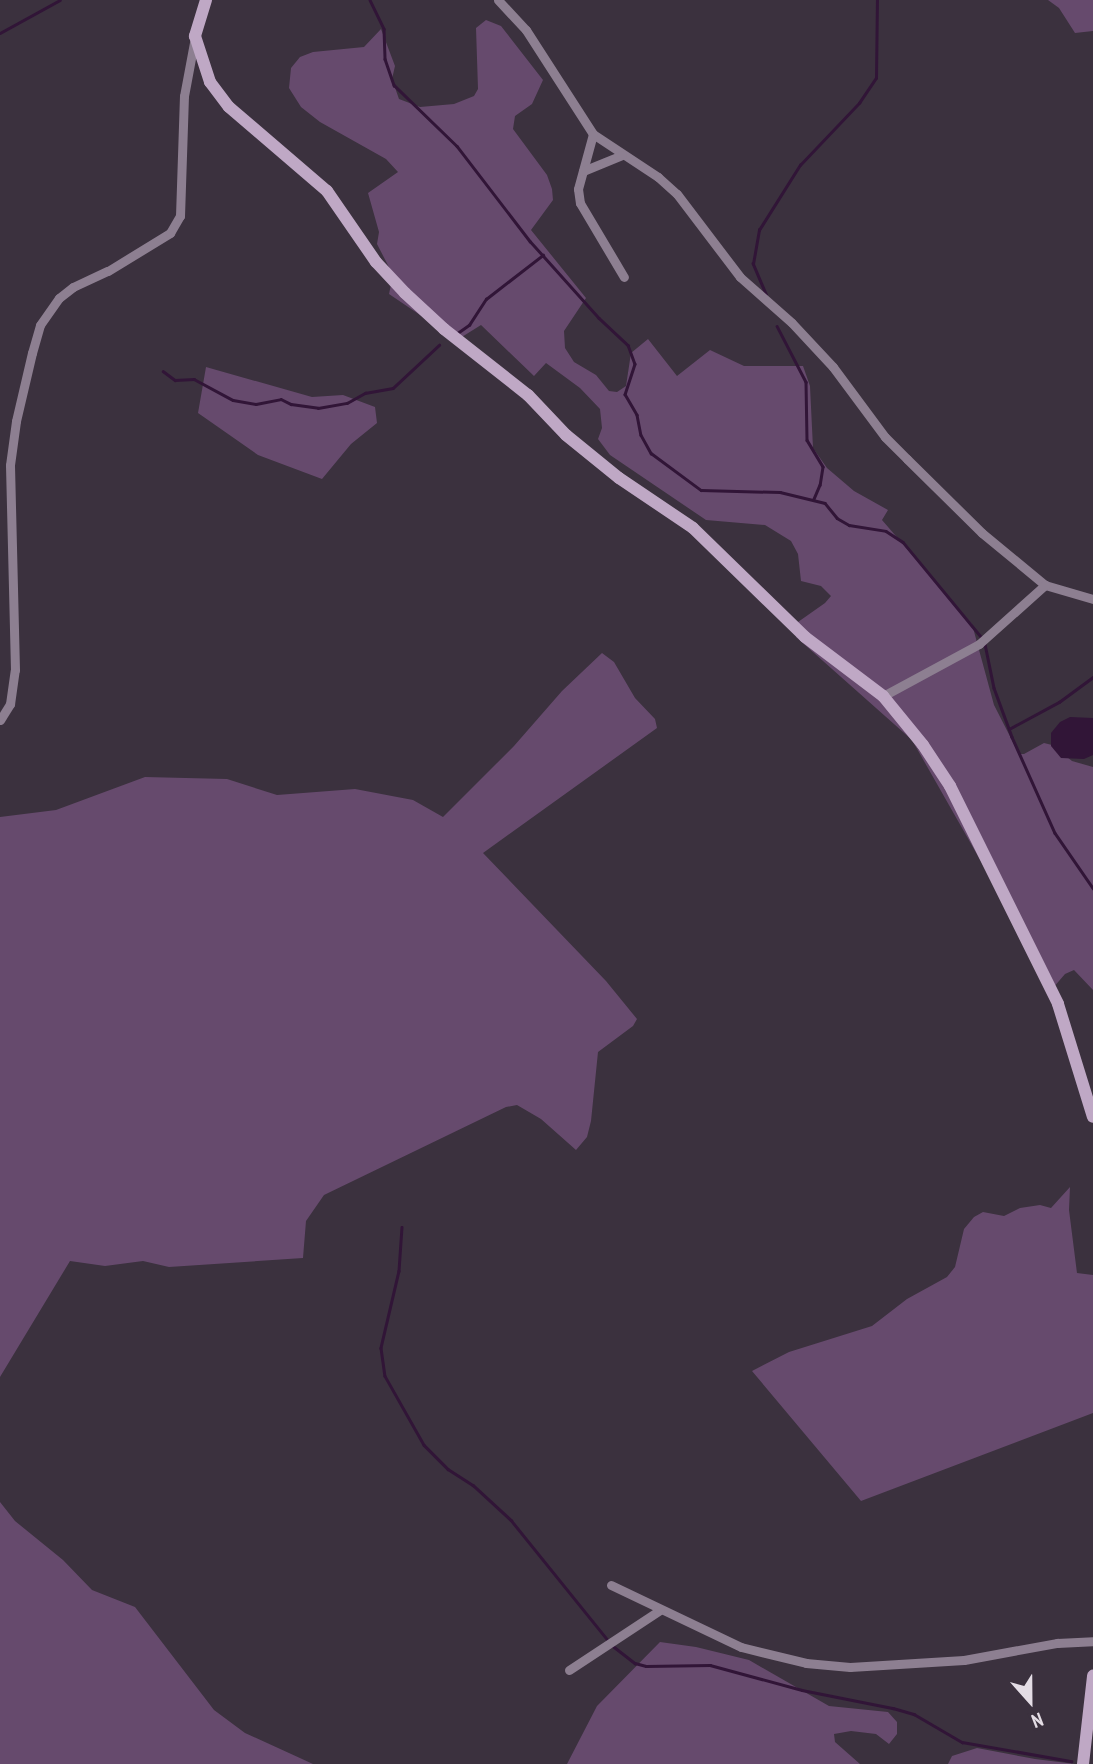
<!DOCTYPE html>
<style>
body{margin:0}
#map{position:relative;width:1093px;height:1764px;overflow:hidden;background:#3b313e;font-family:"PT Sans Narrow",sans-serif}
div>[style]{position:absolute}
.green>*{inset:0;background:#664a6d}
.water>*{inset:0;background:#311537}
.stream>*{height:2.5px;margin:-1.25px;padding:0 1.25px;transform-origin:1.25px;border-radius:1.25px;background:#311537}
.street>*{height:9px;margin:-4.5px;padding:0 4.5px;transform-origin:4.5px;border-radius:4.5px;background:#8d7f91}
.secondary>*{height:12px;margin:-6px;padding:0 6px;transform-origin:6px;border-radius:6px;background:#bfa8c5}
span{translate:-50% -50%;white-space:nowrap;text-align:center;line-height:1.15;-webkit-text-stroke:6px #3b313e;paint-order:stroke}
.north{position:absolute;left:995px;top:1666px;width:70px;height:70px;-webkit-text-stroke:5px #3b313e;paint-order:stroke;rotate:159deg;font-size:19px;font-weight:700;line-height:28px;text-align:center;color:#e4dde5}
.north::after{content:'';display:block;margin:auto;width:24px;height:32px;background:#e4dde5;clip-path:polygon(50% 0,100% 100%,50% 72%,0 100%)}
</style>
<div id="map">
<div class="green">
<div style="clip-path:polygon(1048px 0,1093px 0,1093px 31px,1075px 33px,1059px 8px)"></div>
<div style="clip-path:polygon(486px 20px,501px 26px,543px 80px,532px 104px,515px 116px,513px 129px,547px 175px,552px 189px,553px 200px,531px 230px,586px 298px,564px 331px,565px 348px,574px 362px,596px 375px,609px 391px,617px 392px,626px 386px,631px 353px,648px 339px,677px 376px,710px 350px,744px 366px,803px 366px,810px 386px,813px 448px,827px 468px,854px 491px,888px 510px,882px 520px,972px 624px,994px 705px,1019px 754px,1024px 754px,1044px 743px,1052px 745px,1072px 761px,1093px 767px,1093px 990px,1074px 970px,1065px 974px,1053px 988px,912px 740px,796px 637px,798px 622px,825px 603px,831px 596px,821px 586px,801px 581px,798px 554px,791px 541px,765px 525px,706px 520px,610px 455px,598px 439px,602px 428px,600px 409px,580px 388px,546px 363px,534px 376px,481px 325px,457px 340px,389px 294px,393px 275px,377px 244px,379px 232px,368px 193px,398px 172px,386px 159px,320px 122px,301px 107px,289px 88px,291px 68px,300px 57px,313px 52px,364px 47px,381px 29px,395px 66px,392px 79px,399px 99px,420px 107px,454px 104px,474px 96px,478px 89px,476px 28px)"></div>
<div style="clip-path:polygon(206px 367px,312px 397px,343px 395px,375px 407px,377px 423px,351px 444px,322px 479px,258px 455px,198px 413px)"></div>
<div style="clip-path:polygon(602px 653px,614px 662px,635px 698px,655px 719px,657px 728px,483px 853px,606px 981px,637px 1019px,633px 1026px,598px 1052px,591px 1121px,587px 1137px,576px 1150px,541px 1119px,517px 1105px,506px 1107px,324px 1195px,306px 1221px,303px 1258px,169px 1267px,143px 1261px,105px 1266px,70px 1261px,0 1377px,0 817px,56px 810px,145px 777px,227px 779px,277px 795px,355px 789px,413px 800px,443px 817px,514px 746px,562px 691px)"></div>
<div style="clip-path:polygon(1070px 1187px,1069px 1210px,1077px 1273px,1093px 1275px,1093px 1413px,861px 1501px,752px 1371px,789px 1352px,872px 1326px,907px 1299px,947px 1277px,955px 1267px,964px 1229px,974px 1217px,983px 1212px,1004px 1216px,1020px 1208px,1040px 1205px,1051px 1208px)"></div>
<div style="clip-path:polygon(0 1502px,15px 1521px,63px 1560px,92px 1590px,135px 1607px,214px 1710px,245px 1733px,313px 1764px,0 1764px)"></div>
<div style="clip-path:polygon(660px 1642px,696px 1647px,749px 1660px,829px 1706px,888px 1712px,897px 1722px,897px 1734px,889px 1744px,876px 1734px,851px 1731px,834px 1734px,835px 1742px,860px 1764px,567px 1764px,597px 1706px)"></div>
<div style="clip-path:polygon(977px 1748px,1035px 1759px,1075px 1764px,948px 1764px,952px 1756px)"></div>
</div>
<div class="water">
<div style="clip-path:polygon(1070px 717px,1093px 718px,1093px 755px,1084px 759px,1061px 758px,1051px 746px,1051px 733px,1060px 722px)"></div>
</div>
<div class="stream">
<div style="left:370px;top:0;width:32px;rotate:64deg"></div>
<div style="left:384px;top:29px;width:30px;rotate:88deg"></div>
<div style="left:385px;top:59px;width:28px;rotate:71deg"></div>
<div style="left:394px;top:85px;width:88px;rotate:44.1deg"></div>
<div style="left:457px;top:146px;width:120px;rotate:52.5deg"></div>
<div style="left:530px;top:241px;width:103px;rotate:48.1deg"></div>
<div style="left:599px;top:318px;width:40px;rotate:43deg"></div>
<div style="left:628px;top:345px;width:20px;rotate:70deg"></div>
<div style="left:635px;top:364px;width:32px;rotate:108deg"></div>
<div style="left:625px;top:394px;width:24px;rotate:60deg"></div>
<div style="left:637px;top:415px;width:20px;rotate:79deg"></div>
<div style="left:641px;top:435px;width:21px;rotate:61deg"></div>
<div style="left:651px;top:453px;width:62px;rotate:36.5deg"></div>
<div style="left:701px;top:490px;width:79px;rotate:1.5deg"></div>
<div style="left:780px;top:492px;width:46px;rotate:13.7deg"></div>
<div style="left:825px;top:503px;width:19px;rotate:51deg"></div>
<div style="left:837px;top:518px;width:14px;rotate:30deg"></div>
<div style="left:849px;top:525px;width:37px;rotate:9deg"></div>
<div style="left:886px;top:531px;width:20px;rotate:33deg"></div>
<div style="left:903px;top:542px;width:124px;rotate:50.5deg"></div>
<div style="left:0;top:33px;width:68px;rotate:-28.8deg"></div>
<div style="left:766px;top:295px;width:34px;rotate:-113deg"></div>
<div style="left:753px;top:264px;width:35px;rotate:-80deg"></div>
<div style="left:759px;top:230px;width:77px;rotate:-57.8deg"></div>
<div style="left:800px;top:165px;width:86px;rotate:-46.4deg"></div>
<div style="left:859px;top:103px;width:30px;rotate:-56deg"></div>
<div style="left:876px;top:78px;width:78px;rotate:-89.3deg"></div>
<div style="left:777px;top:326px;width:63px;rotate:62.6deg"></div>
<div style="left:806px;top:382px;width:58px;rotate:89deg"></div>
<div style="left:807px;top:440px;width:31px;rotate:59deg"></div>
<div style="left:823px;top:467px;width:18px;rotate:99deg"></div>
<div style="left:820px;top:485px;width:15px;rotate:113deg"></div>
<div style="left:456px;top:334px;width:16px;rotate:-35deg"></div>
<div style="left:469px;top:325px;width:31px;rotate:-57deg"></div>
<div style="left:486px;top:299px;width:72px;rotate:-37.7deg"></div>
<div style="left:163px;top:371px;width:15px;rotate:37deg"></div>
<div style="left:175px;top:380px;width:19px;rotate:-3deg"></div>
<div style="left:194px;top:379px;width:44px;rotate:28.3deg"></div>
<div style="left:233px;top:400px;width:23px;rotate:10deg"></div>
<div style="left:256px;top:404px;width:25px;rotate:-11deg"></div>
<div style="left:281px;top:399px;width:11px;rotate:27deg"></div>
<div style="left:291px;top:404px;width:27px;rotate:8deg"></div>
<div style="left:318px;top:408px;width:29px;rotate:-10deg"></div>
<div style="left:347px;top:403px;width:21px;rotate:-29deg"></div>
<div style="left:365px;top:393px;width:28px;rotate:-10deg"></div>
<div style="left:393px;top:388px;width:63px;rotate:-43.1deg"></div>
<div style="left:985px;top:644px;width:45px;rotate:78.4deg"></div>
<div style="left:994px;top:688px;width:52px;rotate:69.8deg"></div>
<div style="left:1012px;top:737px;width:105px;rotate:65.9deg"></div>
<div style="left:1055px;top:833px;width:67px;rotate:55.4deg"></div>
<div style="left:1009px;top:729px;width:57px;rotate:-28.4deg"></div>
<div style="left:1059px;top:702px;width:42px;rotate:-36.3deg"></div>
<div style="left:402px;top:1227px;width:44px;rotate:93.9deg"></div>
<div style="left:399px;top:1271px;width:79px;rotate:103.2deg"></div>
<div style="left:381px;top:1348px;width:28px;rotate:82deg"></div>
<div style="left:385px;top:1376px;width:79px;rotate:60.5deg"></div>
<div style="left:424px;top:1445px;width:34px;rotate:45deg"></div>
<div style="left:448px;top:1469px;width:30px;rotate:33deg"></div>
<div style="left:473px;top:1485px;width:52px;rotate:42.6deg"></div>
<div style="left:511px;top:1520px;width:153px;rotate:51.1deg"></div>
<div style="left:613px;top:1646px;width:28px;rotate:38deg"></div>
<div style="left:635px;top:1663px;width:11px;rotate:15deg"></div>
<div style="left:646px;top:1666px;width:64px;rotate:-0.9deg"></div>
<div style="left:710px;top:1665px;width:95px;rotate:15.2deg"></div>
<div style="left:802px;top:1690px;width:93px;rotate:11.2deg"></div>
<div style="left:893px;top:1708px;width:22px;rotate:16deg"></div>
<div style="left:914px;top:1714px;width:56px;rotate:30.3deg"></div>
<div style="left:962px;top:1742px;width:111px;rotate:9.9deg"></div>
</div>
<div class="street">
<div style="left:498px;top:0;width:41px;rotate:47deg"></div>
<div style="left:526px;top:30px;width:124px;rotate:57.2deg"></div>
<div style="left:593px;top:134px;width:78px;rotate:33.5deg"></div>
<div style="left:658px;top:177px;width:25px;rotate:42deg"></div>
<div style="left:677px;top:194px;width:104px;rotate:52.8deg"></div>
<div style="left:740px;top:277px;width:69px;rotate:41.5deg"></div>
<div style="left:792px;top:323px;width:60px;rotate:47deg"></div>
<div style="left:833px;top:367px;width:87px;rotate:53.4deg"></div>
<div style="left:885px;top:437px;width:31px;rotate:45deg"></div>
<div style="left:907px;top:459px;width:105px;rotate:44.6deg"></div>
<div style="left:982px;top:533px;width:82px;rotate:39.5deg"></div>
<div style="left:1045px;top:585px;width:50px;rotate:16.3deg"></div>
<div style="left:593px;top:134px;width:57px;rotate:105.3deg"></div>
<div style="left:578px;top:189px;width:14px;rotate:82deg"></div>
<div style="left:580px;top:203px;width:86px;rotate:59.3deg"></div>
<div style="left:583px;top:171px;width:42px;rotate:-22.3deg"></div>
<div style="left:883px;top:696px;width:109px;rotate:-28.4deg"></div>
<div style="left:979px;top:644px;width:89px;rotate:-41.8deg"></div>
<div style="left:0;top:720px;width:19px;rotate:-58deg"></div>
<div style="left:10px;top:704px;width:34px;rotate:-82deg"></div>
<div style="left:15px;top:670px;width:205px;rotate:-91.4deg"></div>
<div style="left:10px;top:465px;width:44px;rotate:-82.2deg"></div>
<div style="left:16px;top:421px;width:70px;rotate:-76.8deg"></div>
<div style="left:32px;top:353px;width:29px;rotate:-74deg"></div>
<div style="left:40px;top:325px;width:33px;rotate:-55deg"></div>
<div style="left:59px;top:298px;width:18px;rotate:-38deg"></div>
<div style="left:73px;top:287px;width:38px;rotate:-25deg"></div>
<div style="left:108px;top:271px;width:73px;rotate:-31.5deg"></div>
<div style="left:170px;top:233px;width:20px;rotate:-60deg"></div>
<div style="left:180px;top:216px;width:120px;rotate:-88.1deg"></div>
<div style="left:184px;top:96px;width:60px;rotate:-79.4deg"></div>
<div style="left:611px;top:1585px;width:144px;rotate:25.5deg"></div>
<div style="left:741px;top:1647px;width:67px;rotate:13.8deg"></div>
<div style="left:806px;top:1663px;width:44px;rotate:5.2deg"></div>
<div style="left:850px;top:1667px;width:114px;rotate:-3.5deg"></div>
<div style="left:964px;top:1660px;width:95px;rotate:-10.4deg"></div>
<div style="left:1057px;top:1643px;width:36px;rotate:-3deg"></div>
<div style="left:569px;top:1670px;width:109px;rotate:-33.4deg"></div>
</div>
<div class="secondary">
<div style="left:206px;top:0;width:38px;rotate:107deg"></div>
<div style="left:195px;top:36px;width:48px;rotate:71.9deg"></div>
<div style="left:210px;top:82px;width:31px;rotate:53deg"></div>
<div style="left:229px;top:107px;width:129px;rotate:40.6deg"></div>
<div style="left:327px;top:191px;width:86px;rotate:55.4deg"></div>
<div style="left:376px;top:262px;width:42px;rotate:46.9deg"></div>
<div style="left:405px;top:293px;width:53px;rotate:42.7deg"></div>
<div style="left:444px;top:329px;width:107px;rotate:38.2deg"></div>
<div style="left:528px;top:395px;width:55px;rotate:46.5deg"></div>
<div style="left:566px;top:435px;width:68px;rotate:39.1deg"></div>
<div style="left:619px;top:478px;width:89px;rotate:34deg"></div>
<div style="left:693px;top:528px;width:156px;rotate:44.2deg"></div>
<div style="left:805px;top:637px;width:98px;rotate:37.1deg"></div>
<div style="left:883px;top:696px;width:63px;rotate:50.8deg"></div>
<div style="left:923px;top:745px;width:49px;rotate:56.6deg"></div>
<div style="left:950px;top:786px;width:243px;rotate:63.6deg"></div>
<div style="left:1058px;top:1004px;width:118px;rotate:72.8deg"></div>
<div style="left:1083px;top:1764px;width:89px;rotate:-83.5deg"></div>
</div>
<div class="north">N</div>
</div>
